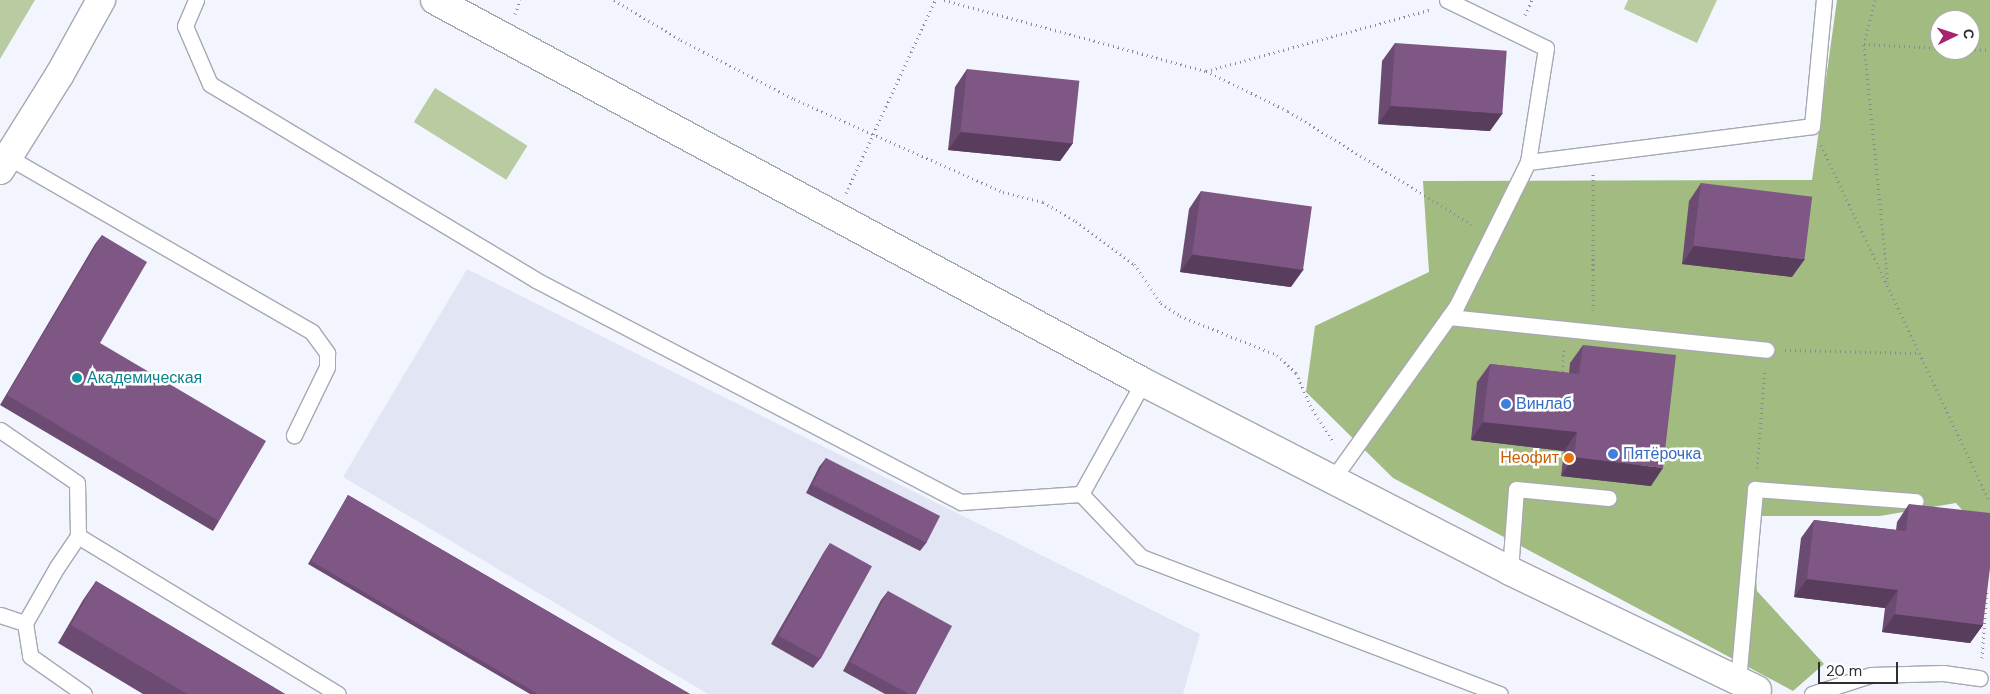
<!DOCTYPE html>
<meta charset="utf-8">
<style>
body{margin:0}
#map{position:relative;width:1990px;height:694px;overflow:hidden;background:#f3f5fe;font-family:"DM Sans",sans-serif}
div>[style]{position:absolute}
.built>*{inset:0;background:#e2e6f4}
.green>*{inset:0;background:#b8cba1;transform-origin:0 0}
.forest>*{inset:0;background:#a2bb81}
.path>*{height:3px;margin-top:-1.5px;transform-origin:0;background:repeating-linear-gradient(90deg,#8a8b91 0 1px,transparent 0 5px)}
.roads{filter:drop-shadow(1px 0 #a6a8b2) drop-shadow(-1px 0 #a6a8b2) drop-shadow(0 1px #a6a8b2) drop-shadow(0 -1px #a6a8b2)}
.lane>*{height:15px;margin:-7.5px;padding:0 7.5px;transform-origin:7.5px;border-radius:7.5px;background:#fff}
.street>*{height:28px;margin:-14px;padding:0 14px;transform-origin:14px;border-radius:14px;background:#fff}
.secondary>*{height:28px;margin:-14px;padding:0 14px;transform-origin:14px;border-radius:14px;background:#fff}
.wall>*{inset:0;background:#6c4b72}
.shaded-wall>*{inset:0;background:#583d5d}
.building>*{inset:0;background:#7e5785;transform-origin:0 0}
.dots>*{width:14px;height:14px;translate:-50% -50%;box-sizing:border-box;border:2px solid #fff;border-radius:50%}
span{translate:-50% -50%;white-space:nowrap;text-align:center;line-height:1.15;-webkit-text-stroke:5px #fff;paint-order:stroke}
.culture-label{font-size:16px;color:#0d838f}
.left{translate:0 -50%;text-align:left}
.shop-label{font-size:16px;color:#366cbe}
.food-label{font-size:16px;color:#c56008}
.right{translate:-100% -50%;text-align:right}
.north{position:absolute;left:1930px;top:10px;width:50px;height:50px;box-sizing:border-box;background:#fff;border:1px solid #ababad;border-radius:50%;rotate:86deg;font-size:14px;font-weight:700;line-height:20px;text-align:center;color:#2d2e32}
.north::after{content:'';display:block;margin:auto;width:18px;height:22px;background:#a62370;clip-path:polygon(50% 0,100% 100%,50% 72%,0 100%)}
.scale{position:absolute;left:1818px;top:662px;width:80px;height:22px;box-sizing:border-box;border:2px solid #2d2e32;border-top:0;padding-left:6px;font-size:15px;line-height:18px;white-space:nowrap;color:#2d2e32;-webkit-text-stroke:4px #fff;paint-order:stroke}
</style>
<div id="map">
<div class="built">
<div style="clip-path:polygon(467px 269px,1200px 634px,1183px 694px,708px 694px,343px 477px)"></div>
</div>
<div class="green">
<div style="clip-path:polygon(0 0,35px 0,0 59px)"></div>
<div style="clip-path:polygon(1628px 0,1717px 0,1697px 43px,1624px 9px)"></div>
<div style="left:435px;top:88px;width:109px;height:40px;rotate:32deg"></div>
</div>
<div class="forest">
<div style="clip-path:polygon(evenodd,1837px 0,1990px 0,1990px 542px,1956px 503px,1880px 516px,1752px 516px,1757px 591px,1824px 664px,1793px 691px,1393px 478px,1306px 392px,1315px 326px,1429px 272px,1423px 181px,1812px 180px,1837px 0,1940px 20px,1970px 20px,1970px 50px,1940px 50px,1940px 20px)"></div>
</div>
<div class="path">
<div style="left:614px;top:0;width:78px;rotate:30.8deg"></div>
<div style="left:681px;top:40px;width:127px;rotate:27.6deg"></div>
<div style="left:794px;top:99px;width:229px;rotate:24deg"></div>
<div style="left:1003px;top:192px;width:41px;rotate:14deg"></div>
<div style="left:1043px;top:202px;width:38px;rotate:30deg"></div>
<div style="left:1076px;top:221px;width:72px;rotate:36.6deg"></div>
<div style="left:1134px;top:264px;width:47px;rotate:55.3deg"></div>
<div style="left:1161px;top:303px;width:23px;rotate:34deg"></div>
<div style="left:1180px;top:316px;width:105px;rotate:21.9deg"></div>
<div style="left:1277px;top:355px;width:26px;rotate:43deg"></div>
<div style="left:1296px;top:373px;width:35px;rotate:66deg"></div>
<div style="left:1310px;top:405px;width:45px;rotate:57.7deg"></div>
<div style="left:944px;top:0;width:271px;rotate:15.2deg"></div>
<div style="left:1206px;top:71px;width:91px;rotate:26deg"></div>
<div style="left:1288px;top:111px;width:219px;rotate:31.7deg"></div>
<div style="left:1875px;top:0;width:45px;rotate:104deg"></div>
<div style="left:1864px;top:44px;width:240px;rotate:84.3deg"></div>
<div style="left:515px;top:14px;width:15px;rotate:-70deg"></div>
<div style="left:1525px;top:15px;width:17px;rotate:-65deg"></div>
<div style="left:1864px;top:44px;width:76px;rotate:3deg"></div>
<div style="left:1970px;top:49px;width:20px;rotate:3deg"></div>
<div style="left:1206px;top:71px;width:231px;rotate:-15.3deg"></div>
<div style="left:1821px;top:145px;width:395px;rotate:64.7deg"></div>
<div style="left:846px;top:193px;width:213px;rotate:-65.2deg"></div>
<div style="left:1593px;top:310px;width:136px;rotate:-90deg"></div>
<div style="left:1785px;top:350px;width:135px;rotate:1.3deg"></div>
<div style="left:1562px;top:376px;width:26px;rotate:-86deg"></div>
<div style="left:1757px;top:468px;width:99px;rotate:-85.4deg"></div>
<div style="left:1982px;top:658px;width:69px;rotate:-85.9deg"></div>
</div>
<div class="roads">
<div class="lane">
<div style="left:196px;top:0;width:28px;rotate:113deg"></div>
<div style="left:185px;top:26px;width:63px;rotate:66.7deg"></div>
<div style="left:210px;top:84px;width:380px;rotate:31deg"></div>
<div style="left:536px;top:280px;width:479px;rotate:27.6deg"></div>
<div style="left:961px;top:502px;width:120px;rotate:-3.8deg"></div>
<div style="left:1081px;top:494px;width:128px;rotate:-61deg"></div>
<div style="left:1447px;top:0;width:110px;rotate:25.9deg"></div>
<div style="left:1546px;top:48px;width:115px;rotate:99deg"></div>
<div style="left:8px;top:157px;width:351px;rotate:29.9deg"></div>
<div style="left:312px;top:332px;width:26px;rotate:54deg"></div>
<div style="left:327px;top:353px;width:14px;rotate:90deg"></div>
<div style="left:327px;top:367px;width:76px;rotate:115.9deg"></div>
<div style="left:1449px;top:317px;width:319px;rotate:5.9deg"></div>
<div style="left:0;top:430px;width:93px;rotate:34.5deg"></div>
<div style="left:77px;top:483px;width:53px;rotate:88.9deg"></div>
<div style="left:1332px;top:480px;width:213px;rotate:-54.4deg"></div>
<div style="left:1456px;top:307px;width:162px;rotate:-63.6deg"></div>
<div style="left:1528px;top:162px;width:286px;rotate:-7.2deg"></div>
<div style="left:1812px;top:126px;width:127px;rotate:-84.6deg"></div>
<div style="left:1081px;top:494px;width:87px;rotate:46.4deg"></div>
<div style="left:1141px;top:557px;width:384px;rotate:20.9deg"></div>
<div style="left:1510px;top:571px;width:82px;rotate:-85.8deg"></div>
<div style="left:1516px;top:489px;width:93px;rotate:5.5deg"></div>
<div style="left:0;top:615px;width:26px;rotate:18deg"></div>
<div style="left:25px;top:623px;width:64px;rotate:-60.3deg"></div>
<div style="left:57px;top:567px;width:37px;rotate:-56deg"></div>
<div style="left:78px;top:536px;width:304px;rotate:31.3deg"></div>
<div style="left:25px;top:623px;width:33px;rotate:81deg"></div>
<div style="left:30px;top:656px;width:66px;rotate:35.1deg"></div>
<div style="left:1738px;top:681px;width:193px;rotate:-84.9deg"></div>
<div style="left:1755px;top:489px;width:161px;rotate:4.3deg"></div>
<div style="left:1812px;top:694px;width:62px;rotate:-17.9deg"></div>
<div style="left:1871px;top:675px;width:72px;rotate:-1.6deg"></div>
<div style="left:1943px;top:673px;width:37px;rotate:8deg"></div>
</div>
<div class="street">
<div style="left:435px;top:0;width:804px;rotate:28.35deg"></div>
<div style="left:1143px;top:382px;width:413px;rotate:27.2deg"></div>
<div style="left:1510px;top:571px;width:274px;rotate:25.7deg"></div>
</div>
<div class="secondary">
<div style="left:0;top:170px;width:113px;rotate:-58deg"></div>
<div style="left:60px;top:74px;width:85px;rotate:-61deg"></div>
</div>
</div>
<div class="wall">
<div style="clip-path:polygon(1395px 43px,1490px 131px,1378px 124px,1382px 61px)"></div>
<div style="clip-path:polygon(967px 69px,1073px 143px,1060px 161px,948px 150px,955px 87px)"></div>
<div style="clip-path:polygon(1701px 183px,1792px 277px,1682px 264px,1689px 201px)"></div>
<div style="clip-path:polygon(1201px 191px,1291px 287px,1180px 272px,1189px 209px)"></div>
<div style="clip-path:polygon(102px 235px,100px 343px,219px 521px,213px 531px,0 405px,95px 244px)"></div>
<div style="clip-path:polygon(1583px 345px,1651px 486px,1561px 476px,1564px 451px,1471px 440px,1477px 382px,1490px 364px,1569px 373px,1570px 363px)"></div>
<div style="clip-path:polygon(826px 458px,927px 542px,920px 551px,806px 493px,819px 467px)"></div>
<div style="clip-path:polygon(348px 495px,690px 694px,530px 694px,308px 564px)"></div>
<div style="clip-path:polygon(1909px 504px,1983px 625px,1970px 643px,1882px 632px,1885px 608px,1794px 597px,1801px 538px,1814px 520px,1896px 530px,1897px 522px)"></div>
<div style="clip-path:polygon(830px 543px,820px 659px,813px 668px,771px 644px,824px 552px)"></div>
<div style="clip-path:polygon(96px 581px,285px 694px,143px 694px,58px 643px,83px 600px)"></div>
<div style="clip-path:polygon(888px 591px,916px 694px,885px 694px,843px 671px,881px 600px)"></div>
</div>
<div class="shaded-wall">
<div style="clip-path:polygon(1391px 106px,1503px 113px,1490px 131px,1378px 124px)"></div>
<div style="clip-path:polygon(961px 132px,1073px 143px,1060px 161px,948px 150px)"></div>
<div style="clip-path:polygon(1694px 246px,1805px 259px,1792px 277px,1682px 264px)"></div>
<div style="clip-path:polygon(1193px 254px,1304px 269px,1291px 287px,1180px 272px)"></div>
<div style="clip-path:polygon(1483px 422px,1577px 432px,1564px 451px,1471px 440px)"></div>
<div style="clip-path:polygon(1574px 457px,1663px 468px,1651px 486px,1561px 476px)"></div>
<div style="clip-path:polygon(1807px 579px,1898px 590px,1885px 608px,1794px 597px)"></div>
<div style="clip-path:polygon(1895px 614px,1983px 625px,1970px 643px,1882px 632px)"></div>
</div>
<div class="building">
<div style="left:1395px;top:43px;width:112px;height:63px;rotate:4deg"></div>
<div style="left:967px;top:69px;width:113px;height:63px;rotate:6deg"></div>
<div style="left:1701px;top:183px;width:112px;height:63px;rotate:7deg"></div>
<div style="left:1201px;top:191px;width:112px;height:64px;rotate:8deg"></div>
<div style="clip-path:polygon(102px 235px,147px 262px,100px 343px,266px 441px,219px 521px,7px 395px)"></div>
<div style="clip-path:polygon(1583px 345px,1676px 355px,1663px 468px,1574px 457px,1577px 432px,1483px 422px,1490px 364px,1579px 374px)"></div>
<div style="left:826px;top:458px;width:128px;height:30px;rotate:27deg"></div>
<div style="clip-path:polygon(348px 495px,690px 694px,538px 694px,311px 561px)"></div>
<div style="clip-path:polygon(1909px 504px,1990px 513px,1990px 568px,1983px 625px,1895px 614px,1898px 590px,1807px 579px,1814px 520px,1906px 531px)"></div>
<div style="left:830px;top:543px;width:48px;height:106px;rotate:29deg"></div>
<div style="clip-path:polygon(96px 581px,285px 694px,187px 694px,71px 625px)"></div>
<div style="clip-path:polygon(888px 591px,952px 626px,916px 694px,909px 694px,850px 662px)"></div>
</div>
<div class="dots">
<div style="left:77px;top:378px;background:#0f9aa8"></div>
<div style="left:1506px;top:404px;background:#3f7fe0"></div>
<div style="left:1613px;top:454px;background:#3f7fe0"></div>
<div style="left:1569px;top:458px;background:#e8710a"></div>
</div>
<div class="culture-label">
<span class="left" style="left:87px;top:378px">Академическая</span>
</div>
<div class="shop-label">
<span class="left" style="left:1516px;top:404px">Винлаб</span>
<span class="left" style="left:1623px;top:454px">Пятёрочка</span>
</div>
<div class="food-label">
<span class="right" style="left:1559px;top:458px">Неофит</span>
</div>
<div class="north">С</div>
<div class="scale">20 m</div>
</div>
